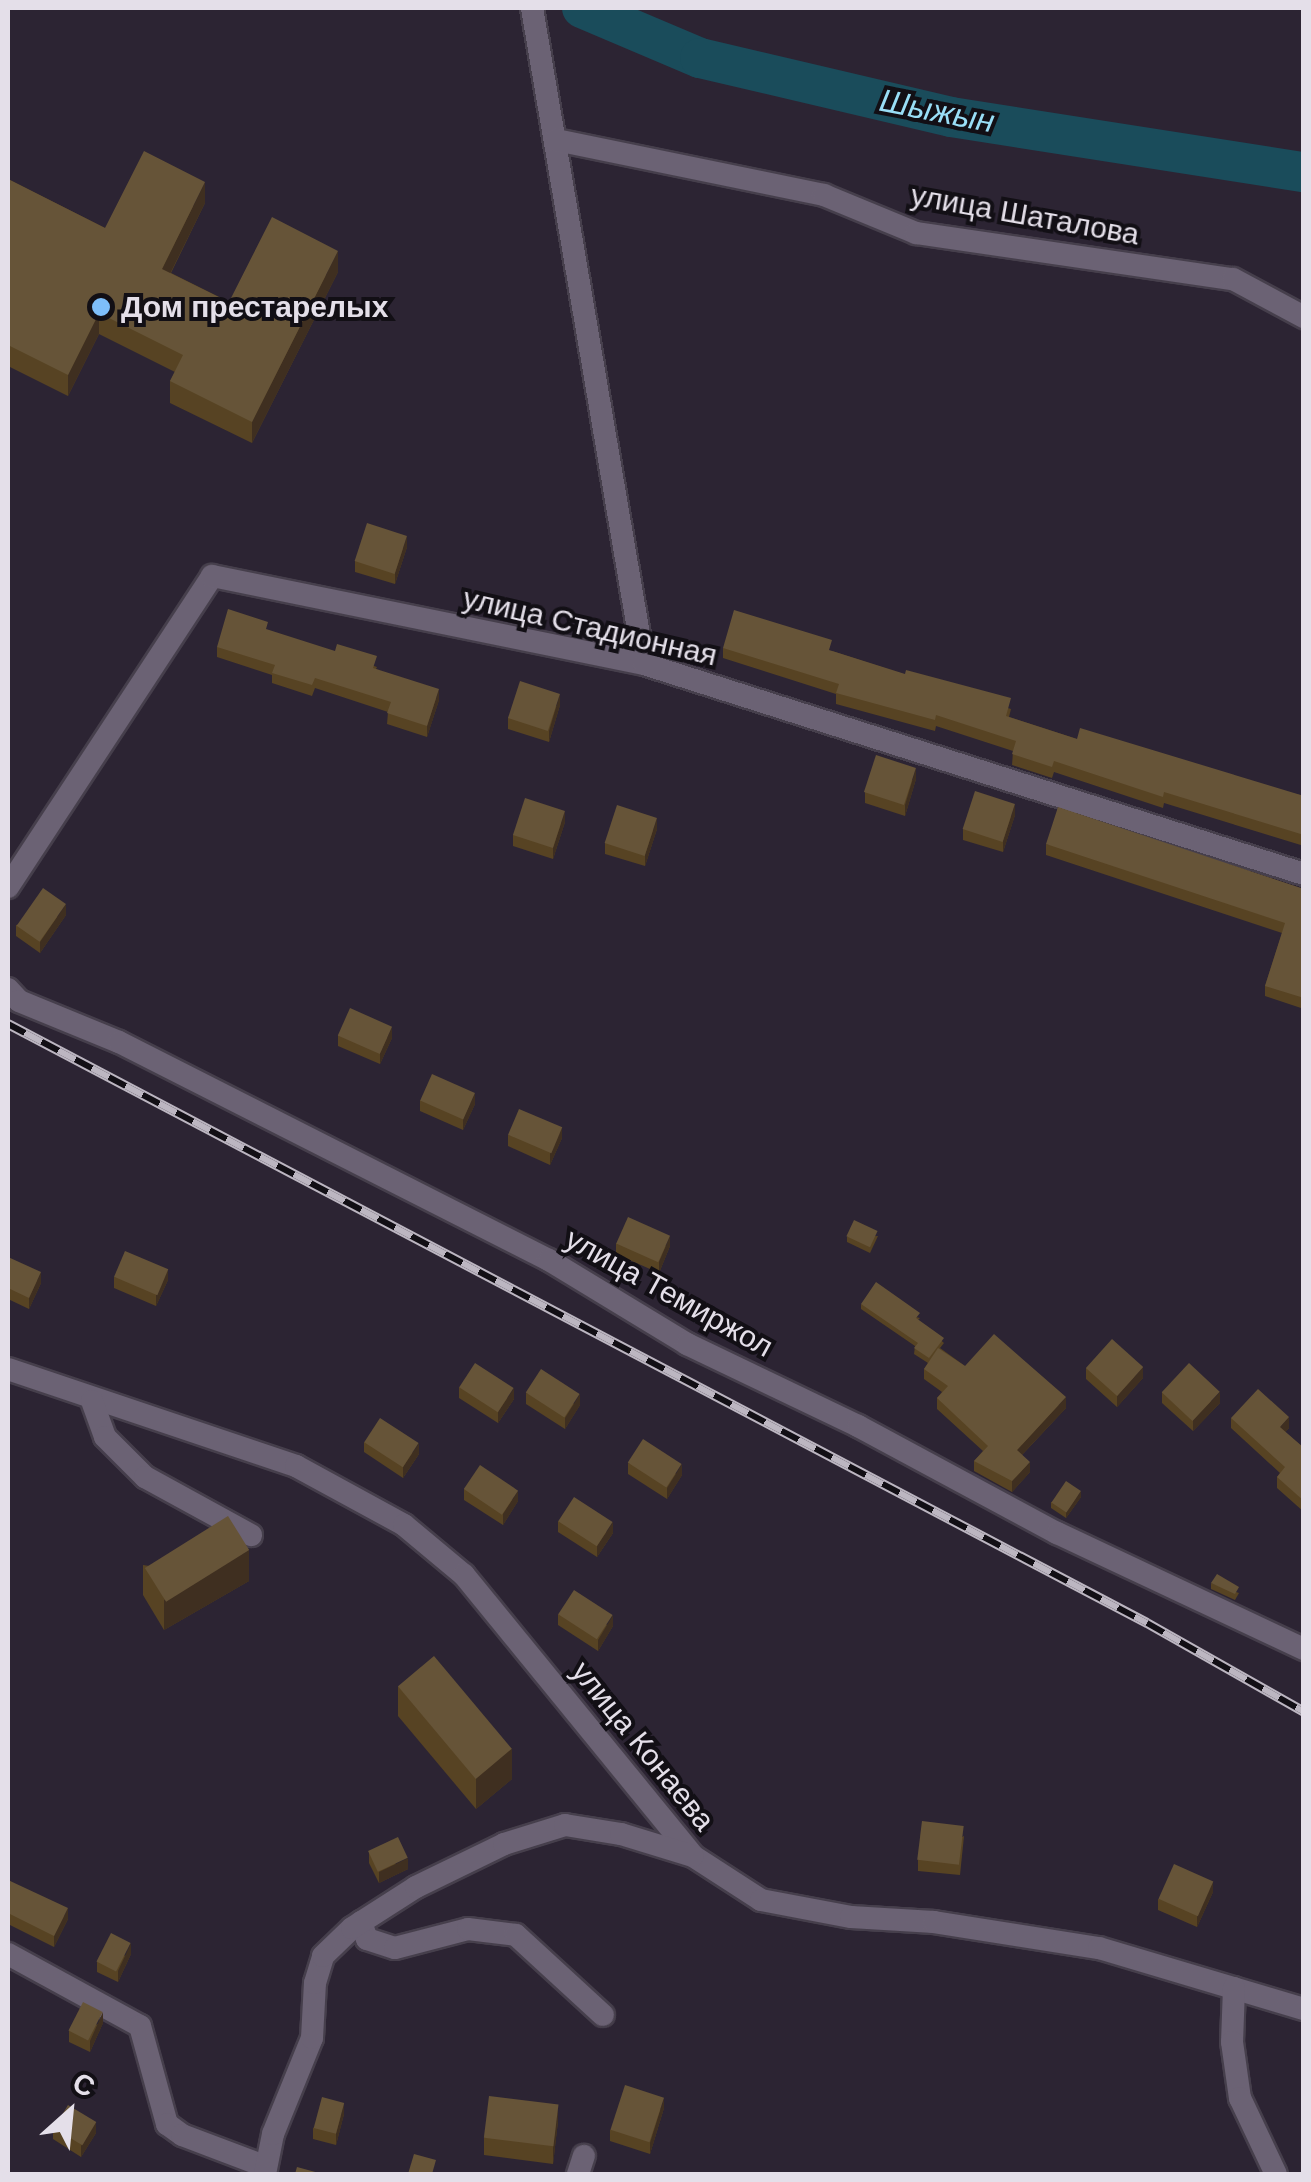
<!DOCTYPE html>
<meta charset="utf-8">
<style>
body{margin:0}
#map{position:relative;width:1311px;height:2182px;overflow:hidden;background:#2c2433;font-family:Helvetica,sans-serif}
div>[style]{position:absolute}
.river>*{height:40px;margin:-20px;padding:0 20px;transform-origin:20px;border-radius:20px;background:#1a4c5b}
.roads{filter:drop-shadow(2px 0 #463f4c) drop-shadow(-2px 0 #463f4c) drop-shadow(0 2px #463f4c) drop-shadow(0 -2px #463f4c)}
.minor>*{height:22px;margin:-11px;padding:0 11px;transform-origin:11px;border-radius:11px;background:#6b6274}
.rail>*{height:10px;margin-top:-5px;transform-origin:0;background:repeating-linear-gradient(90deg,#120f15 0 19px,#bcb6c1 0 38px);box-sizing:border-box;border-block:2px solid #bcb6c1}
.wall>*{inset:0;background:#574323}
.shaded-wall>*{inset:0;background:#3f2f20}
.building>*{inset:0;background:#665438;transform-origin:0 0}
.dots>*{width:28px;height:28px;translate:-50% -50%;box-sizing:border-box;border:5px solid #120f15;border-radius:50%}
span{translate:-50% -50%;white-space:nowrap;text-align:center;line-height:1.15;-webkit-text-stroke:8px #120f15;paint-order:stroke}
.street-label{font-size:30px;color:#e4dfe9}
.poi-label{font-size:30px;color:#e4dfe9;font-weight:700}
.left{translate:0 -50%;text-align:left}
.water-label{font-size:32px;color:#99def6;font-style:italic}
.frame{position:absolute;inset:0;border:10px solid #e4dfe9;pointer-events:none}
.north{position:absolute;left:20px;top:2062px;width:100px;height:100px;-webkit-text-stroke:8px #120f15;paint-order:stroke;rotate:27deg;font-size:28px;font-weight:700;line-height:40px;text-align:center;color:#e4dfe9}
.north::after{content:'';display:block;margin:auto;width:35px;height:45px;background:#e4dfe9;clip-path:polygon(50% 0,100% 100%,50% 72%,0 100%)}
</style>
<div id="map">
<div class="river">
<div style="left:582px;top:8px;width:128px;rotate:23deg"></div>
<div style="left:700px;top:58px;width:258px;rotate:13.2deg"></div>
<div style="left:951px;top:117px;width:357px;rotate:8.9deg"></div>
</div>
<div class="roads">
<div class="minor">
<div style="left:532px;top:8px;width:665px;rotate:80.31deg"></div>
<div style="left:556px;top:140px;width:274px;rotate:11.6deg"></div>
<div style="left:824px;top:195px;width:100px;rotate:22.4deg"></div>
<div style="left:916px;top:233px;width:320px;rotate:8.3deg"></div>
<div style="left:1233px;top:279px;width:81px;rotate:28.2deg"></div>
<div style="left:8px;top:887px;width:372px;rotate:-56.7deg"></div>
<div style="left:212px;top:576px;width:441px;rotate:11.5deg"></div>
<div style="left:644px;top:664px;width:693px;rotate:17.65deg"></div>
<div style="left:8px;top:989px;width:16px;rotate:47deg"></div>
<div style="left:19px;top:1001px;width:108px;rotate:22.3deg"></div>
<div style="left:119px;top:1042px;width:482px;rotate:26.9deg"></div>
<div style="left:549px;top:1260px;width:162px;rotate:31.3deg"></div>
<div style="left:687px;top:1344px;width:190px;rotate:25.6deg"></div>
<div style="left:858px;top:1426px;width:226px;rotate:28.3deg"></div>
<div style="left:1057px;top:1533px;width:273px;rotate:25.2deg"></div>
<div style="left:8px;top:1369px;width:304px;rotate:18.6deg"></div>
<div style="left:296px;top:1466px;width:123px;rotate:28.6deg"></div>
<div style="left:404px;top:1525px;width:78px;rotate:39.8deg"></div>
<div style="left:464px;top:1575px;width:362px;rotate:50.8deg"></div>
<div style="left:693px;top:1856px;width:81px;rotate:32.9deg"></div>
<div style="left:761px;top:1900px;width:92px;rotate:10.7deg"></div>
<div style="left:851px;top:1917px;width:83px;rotate:3.4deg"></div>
<div style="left:934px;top:1922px;width:167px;rotate:9deg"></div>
<div style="left:1099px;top:1948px;width:214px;rotate:16.6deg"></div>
<div style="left:92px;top:1401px;width:38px;rotate:70deg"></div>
<div style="left:105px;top:1437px;width:57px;rotate:45deg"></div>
<div style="left:145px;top:1477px;width:121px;rotate:28.7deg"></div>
<div style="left:361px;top:1922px;width:18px;rotate:71deg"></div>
<div style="left:367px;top:1939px;width:29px;rotate:18deg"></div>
<div style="left:395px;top:1948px;width:75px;rotate:-14.6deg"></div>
<div style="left:468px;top:1929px;width:48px;rotate:7.1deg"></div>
<div style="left:516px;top:1935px;width:118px;rotate:42.6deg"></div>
<div style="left:8px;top:1954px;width:150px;rotate:28.6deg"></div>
<div style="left:140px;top:2026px;width:102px;rotate:74.6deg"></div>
<div style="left:167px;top:2124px;width:19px;rotate:36deg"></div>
<div style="left:182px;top:2135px;width:88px;rotate:20.7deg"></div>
<div style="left:1234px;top:1988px;width:54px;rotate:92.1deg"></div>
<div style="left:1232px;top:2042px;width:57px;rotate:81.9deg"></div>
<div style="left:1240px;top:2098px;width:84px;rotate:64.7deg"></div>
<div style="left:265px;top:2174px;width:41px;rotate:-78.7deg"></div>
<div style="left:273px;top:2134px;width:104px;rotate:-67.9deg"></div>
<div style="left:312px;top:2038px;width:55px;rotate:-86.9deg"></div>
<div style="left:315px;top:1983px;width:28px;rotate:-73deg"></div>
<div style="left:323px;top:1956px;width:40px;rotate:-44deg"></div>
<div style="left:352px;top:1928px;width:76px;rotate:-32.6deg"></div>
<div style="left:416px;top:1887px;width:98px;rotate:-26deg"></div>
<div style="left:504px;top:1844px;width:64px;rotate:-17.3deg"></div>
<div style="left:565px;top:1825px;width:57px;rotate:9.1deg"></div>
<div style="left:621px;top:1834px;width:75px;rotate:17deg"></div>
<div style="left:578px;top:2174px;width:19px;rotate:-72deg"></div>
</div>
</div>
<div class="rail">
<div style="left:8px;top:1024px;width:1287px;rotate:27.74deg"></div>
<div style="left:1147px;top:1623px;width:180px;rotate:29.5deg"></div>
</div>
<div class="wall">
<div style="clip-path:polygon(8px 179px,105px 228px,205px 203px,171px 273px,229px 302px,338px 272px,252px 443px,170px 403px,170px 381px,175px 372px,99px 334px,68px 396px,8px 366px)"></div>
<div style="clip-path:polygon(407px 547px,395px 584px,355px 572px,355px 561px)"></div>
<div style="clip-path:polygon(268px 630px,377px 667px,376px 669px,439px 700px,427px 737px,387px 724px,388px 712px,315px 688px,312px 696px,272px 683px,272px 675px,217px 657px,217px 647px)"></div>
<div style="clip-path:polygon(723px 648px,832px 651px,1011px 709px,1009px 717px,1077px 739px,1304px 796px,1304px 846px,1164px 803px,1163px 808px,1054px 772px,1052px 778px,1012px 765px,1013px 751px,936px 726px,935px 731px,836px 704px,836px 694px,723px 658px)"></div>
<div style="clip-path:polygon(560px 705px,549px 742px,508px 729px,508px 718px)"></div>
<div style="clip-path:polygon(916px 779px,905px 816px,865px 803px,865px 792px)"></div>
<div style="clip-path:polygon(1015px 815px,1003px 852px,963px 840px,963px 829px)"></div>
<div style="clip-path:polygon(565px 822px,553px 859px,513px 846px,513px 835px)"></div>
<div style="clip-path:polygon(657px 829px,645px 866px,605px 854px,605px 843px)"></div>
<div style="clip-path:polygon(1046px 844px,1304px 889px,1304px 1009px,1265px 996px,1265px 986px,1282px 933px,1046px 855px)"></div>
<div style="clip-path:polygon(66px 915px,40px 953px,16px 936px,16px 925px)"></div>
<div style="clip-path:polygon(338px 1035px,392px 1038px,380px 1064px,338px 1046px)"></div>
<div style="clip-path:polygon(420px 1100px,475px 1104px,463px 1130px,420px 1111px)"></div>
<div style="clip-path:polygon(508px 1135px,562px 1138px,550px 1165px,508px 1146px)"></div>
<div style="clip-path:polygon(878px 1236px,870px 1253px,847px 1242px,847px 1237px)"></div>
<div style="clip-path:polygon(616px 1243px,670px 1246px,659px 1273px,616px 1254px)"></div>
<div style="clip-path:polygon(8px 1257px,41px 1283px,29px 1309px,8px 1299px)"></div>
<div style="clip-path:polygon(114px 1277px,168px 1280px,156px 1306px,114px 1288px)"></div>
<div style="clip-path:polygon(861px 1304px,920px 1318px,918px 1320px,944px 1343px,940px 1348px,965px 1366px,1066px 1408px,1022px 1455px,1030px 1472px,1012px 1492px,974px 1471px,974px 1461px,983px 1451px,937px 1409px,937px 1398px,942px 1392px,924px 1379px,924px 1369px,928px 1363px,914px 1354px,915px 1346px,861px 1309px)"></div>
<div style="clip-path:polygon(1086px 1368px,1143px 1378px,1117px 1407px,1086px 1379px)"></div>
<div style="clip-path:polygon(459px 1387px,514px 1399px,498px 1423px,459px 1398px)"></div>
<div style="clip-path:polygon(1162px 1392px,1220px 1403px,1193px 1431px,1162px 1403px)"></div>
<div style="clip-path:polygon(526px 1393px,580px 1405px,565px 1429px,526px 1404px)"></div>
<div style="clip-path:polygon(1231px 1418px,1289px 1428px,1285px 1432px,1304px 1448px,1304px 1512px,1277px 1488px,1277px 1477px,1280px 1473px,1231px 1428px)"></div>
<div style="clip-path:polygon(364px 1442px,419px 1454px,403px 1478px,364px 1452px)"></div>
<div style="clip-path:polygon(628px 1463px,682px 1475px,667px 1499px,628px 1474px)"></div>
<div style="clip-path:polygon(464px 1489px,518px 1501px,503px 1525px,464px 1500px)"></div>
<div style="clip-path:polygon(1081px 1497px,1066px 1518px,1051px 1508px,1051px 1502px)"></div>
<div style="clip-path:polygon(558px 1521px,613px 1533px,597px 1557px,558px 1532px)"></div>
<div style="clip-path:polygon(143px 1565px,249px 1581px,164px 1630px,143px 1595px)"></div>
<div style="clip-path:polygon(1211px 1583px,1239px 1593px,1235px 1600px,1211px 1589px)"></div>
<div style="clip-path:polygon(558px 1614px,613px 1626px,598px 1651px,558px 1625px)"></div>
<div style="clip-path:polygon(398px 1686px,512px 1779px,476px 1809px,398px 1716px)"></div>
<div style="clip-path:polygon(964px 1836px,960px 1875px,918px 1871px,918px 1860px)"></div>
<div style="clip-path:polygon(369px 1852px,408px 1869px,379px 1883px,369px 1863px)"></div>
<div style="clip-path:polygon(8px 1880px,68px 1919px,54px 1947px,8px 1924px)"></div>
<div style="clip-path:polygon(1213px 1892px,1197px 1927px,1158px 1910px,1158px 1899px)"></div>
<div style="clip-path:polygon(131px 1954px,118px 1982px,97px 1972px,97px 1962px)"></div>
<div style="clip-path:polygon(103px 2023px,90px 2052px,69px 2042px,69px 2031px)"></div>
<div style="clip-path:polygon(664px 2108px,650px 2154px,610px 2141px,610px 2130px)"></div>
<div style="clip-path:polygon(344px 2114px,336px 2145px,313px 2139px,313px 2128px)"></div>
<div style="clip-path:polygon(558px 2121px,553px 2164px,484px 2155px,484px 2138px)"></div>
<div style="clip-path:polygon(53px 2128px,96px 2133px,81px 2157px,53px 2139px)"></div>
</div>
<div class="shaded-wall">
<div style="clip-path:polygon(205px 182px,205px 203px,162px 290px,162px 269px)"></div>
<div style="clip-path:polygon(338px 251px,338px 272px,252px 443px,252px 422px)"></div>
<div style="clip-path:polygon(99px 313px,99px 334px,68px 396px,68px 375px)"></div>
<div style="clip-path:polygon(407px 536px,407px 547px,395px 584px,395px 573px)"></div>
<div style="clip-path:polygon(439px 689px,439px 700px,427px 737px,427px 726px)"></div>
<div style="clip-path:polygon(560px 694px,560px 705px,549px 742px,549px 731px)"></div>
<div style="clip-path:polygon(916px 768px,916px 779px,905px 816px,905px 805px)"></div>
<div style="clip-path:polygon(1015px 804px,1015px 815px,1003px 852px,1003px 841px)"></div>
<div style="clip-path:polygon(565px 811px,565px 822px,553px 859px,553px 848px)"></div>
<div style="clip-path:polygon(657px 818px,657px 829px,645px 866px,645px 855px)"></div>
<div style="clip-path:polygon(66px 904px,66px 915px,40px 953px,40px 942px)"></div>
<div style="clip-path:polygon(392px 1027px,392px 1038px,380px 1064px,380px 1053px)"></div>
<div style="clip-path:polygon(475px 1093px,475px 1104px,463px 1130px,463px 1119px)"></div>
<div style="clip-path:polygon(562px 1127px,562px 1138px,550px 1165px,550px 1154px)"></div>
<div style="clip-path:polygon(670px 1236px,670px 1246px,659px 1273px,659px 1262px)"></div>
<div style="clip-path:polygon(168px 1269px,168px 1280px,156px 1306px,156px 1295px)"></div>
<div style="clip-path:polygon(41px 1272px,41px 1283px,29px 1309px,29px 1298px)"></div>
<div style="clip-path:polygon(1143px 1367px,1143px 1378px,1117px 1407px,1117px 1396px)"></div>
<div style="clip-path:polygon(514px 1388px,514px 1399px,498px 1423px,498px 1412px)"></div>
<div style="clip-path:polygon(1220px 1392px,1220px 1403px,1193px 1431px,1193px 1420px)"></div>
<div style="clip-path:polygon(580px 1394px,580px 1405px,565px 1429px,565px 1418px)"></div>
<div style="clip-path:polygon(1066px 1397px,1066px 1408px,1017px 1460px,1017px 1450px)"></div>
<div style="clip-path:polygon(1289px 1417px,1289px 1428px,1280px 1438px,1280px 1427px)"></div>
<div style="clip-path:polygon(419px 1443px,419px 1454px,403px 1478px,403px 1467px)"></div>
<div style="clip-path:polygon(1030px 1462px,1030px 1472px,1012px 1492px,1012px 1481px)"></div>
<div style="clip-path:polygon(682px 1464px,682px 1475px,667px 1499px,667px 1488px)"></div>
<div style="clip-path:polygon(518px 1491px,518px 1501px,503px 1525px,503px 1514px)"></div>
<div style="clip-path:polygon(1081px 1491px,1081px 1497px,1066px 1518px,1066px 1512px)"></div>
<div style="clip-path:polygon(613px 1522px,613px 1533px,597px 1557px,597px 1546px)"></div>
<div style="clip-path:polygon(249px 1550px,249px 1581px,164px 1630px,164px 1600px)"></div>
<div style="clip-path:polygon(613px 1615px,613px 1626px,598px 1651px,598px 1640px)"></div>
<div style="clip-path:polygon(512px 1748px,512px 1779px,476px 1809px,476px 1778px)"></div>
<div style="clip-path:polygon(408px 1858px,408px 1869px,379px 1883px,379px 1872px)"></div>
<div style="clip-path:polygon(1213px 1881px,1213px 1892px,1197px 1927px,1197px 1916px)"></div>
<div style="clip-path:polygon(68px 1908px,68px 1919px,54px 1947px,54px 1936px)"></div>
<div style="clip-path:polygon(131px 1943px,131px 1954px,118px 1982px,118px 1971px)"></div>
<div style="clip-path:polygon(103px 2012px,103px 2023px,90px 2052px,90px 2041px)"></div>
<div style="clip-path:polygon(664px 2098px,664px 2108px,650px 2154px,650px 2143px)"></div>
<div style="clip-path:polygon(344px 2103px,344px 2114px,336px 2145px,336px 2134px)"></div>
<div style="clip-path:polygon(558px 2105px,558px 2121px,553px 2164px,553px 2148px)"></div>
<div style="clip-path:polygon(96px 2122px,96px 2133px,81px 2157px,81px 2146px)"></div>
</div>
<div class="building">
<div style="clip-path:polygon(144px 151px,205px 182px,162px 269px,229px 302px,272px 217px,338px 251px,252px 422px,170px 381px,183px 355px,99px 313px,68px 375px,8px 345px,8px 179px,105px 228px)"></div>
<div style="left:367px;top:523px;width:42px;height:40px;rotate:18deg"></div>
<div style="clip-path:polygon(228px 609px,268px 622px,266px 629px,335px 651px,337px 644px,377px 656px,373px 668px,439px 689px,427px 726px,387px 713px,391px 702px,315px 678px,312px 685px,272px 673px,275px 665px,217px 647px)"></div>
<div style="clip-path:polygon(734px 610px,832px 640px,829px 650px,905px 674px,906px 670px,1011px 698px,1006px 716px,1077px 739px,1080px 728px,1304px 796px,1304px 835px,1164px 792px,1163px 797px,1054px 761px,1052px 767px,1012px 754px,1016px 741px,936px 715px,935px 720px,836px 693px,839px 684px,723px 648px)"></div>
<div style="left:520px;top:681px;width:42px;height:39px;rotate:18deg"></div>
<div style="left:876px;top:755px;width:42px;height:39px;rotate:18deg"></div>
<div style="left:975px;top:791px;width:42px;height:40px;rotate:18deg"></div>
<div style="left:525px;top:798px;width:42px;height:39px;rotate:18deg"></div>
<div style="left:617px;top:805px;width:42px;height:40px;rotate:18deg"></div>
<div style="clip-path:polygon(1058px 807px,1304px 889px,1304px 998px,1265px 986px,1285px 923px,1046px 844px)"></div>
<div style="left:43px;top:888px;width:28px;height:46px;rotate:35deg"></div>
<div style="left:350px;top:1008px;width:46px;height:30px;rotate:24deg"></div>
<div style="left:432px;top:1074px;width:47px;height:29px;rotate:24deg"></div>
<div style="left:519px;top:1109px;width:47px;height:28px;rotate:23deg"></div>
<div style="left:628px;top:1217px;width:46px;height:29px;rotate:24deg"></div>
<div style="left:854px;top:1220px;width:26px;height:18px;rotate:25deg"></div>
<div style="left:125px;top:1251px;width:47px;height:28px;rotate:23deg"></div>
<div style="clip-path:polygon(8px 1257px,41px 1272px,29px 1298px,8px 1288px)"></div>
<div style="clip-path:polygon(876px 1282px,920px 1313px,916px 1318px,944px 1338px,929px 1358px,914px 1348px,918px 1343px,861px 1304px)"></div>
<div style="clip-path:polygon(994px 1334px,1066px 1397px,1017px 1450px,1030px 1462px,1012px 1481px,974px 1461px,988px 1446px,937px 1398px,948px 1386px,924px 1369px,938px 1348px,965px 1366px)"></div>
<div style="left:1112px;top:1339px;width:42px;height:39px;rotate:42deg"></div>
<div style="left:475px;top:1363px;width:46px;height:29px;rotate:33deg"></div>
<div style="left:1189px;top:1363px;width:42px;height:40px;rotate:43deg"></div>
<div style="left:541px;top:1369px;width:46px;height:28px;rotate:33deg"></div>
<div style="clip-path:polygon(1258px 1389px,1289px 1417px,1280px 1427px,1304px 1448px,1304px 1501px,1277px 1477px,1285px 1467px,1231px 1418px)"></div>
<div style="left:380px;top:1418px;width:46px;height:29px;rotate:33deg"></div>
<div style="left:643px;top:1439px;width:46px;height:28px;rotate:33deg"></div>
<div style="left:480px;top:1465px;width:46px;height:29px;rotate:34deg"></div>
<div style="left:1066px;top:1481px;width:18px;height:26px;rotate:34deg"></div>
<div style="left:574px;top:1497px;width:46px;height:29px;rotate:33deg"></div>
<div style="left:228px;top:1516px;width:40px;height:98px;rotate:58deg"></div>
<div style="clip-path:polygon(1217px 1574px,1239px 1587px,1235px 1594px,1211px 1583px)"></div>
<div style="left:574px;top:1590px;width:46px;height:29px;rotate:33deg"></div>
<div style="left:434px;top:1656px;width:121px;height:47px;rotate:50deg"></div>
<div style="left:922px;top:1821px;width:42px;height:39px;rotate:7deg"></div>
<div style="left:398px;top:1837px;width:23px;height:33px;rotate:65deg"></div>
<div style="left:1174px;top:1864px;width:43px;height:38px;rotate:24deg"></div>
<div style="clip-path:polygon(8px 1880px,68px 1908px,54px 1936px,8px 1913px)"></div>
<div style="left:111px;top:1933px;width:22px;height:32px;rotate:27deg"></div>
<div style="left:83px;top:2002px;width:22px;height:32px;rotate:27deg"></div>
<div style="left:625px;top:2085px;width:41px;height:47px;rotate:18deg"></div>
<div style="left:489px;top:2096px;width:70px;height:42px;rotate:7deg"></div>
<div style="left:322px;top:2097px;width:23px;height:32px;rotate:15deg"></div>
<div style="left:68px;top:2105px;width:33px;height:27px;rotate:31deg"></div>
<div style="clip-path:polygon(414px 2154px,436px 2160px,432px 2174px,408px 2174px)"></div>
<div style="clip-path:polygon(297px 2167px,319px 2173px,319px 2174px,295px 2174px)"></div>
</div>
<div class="dots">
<div style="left:101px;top:307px;background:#7ebef9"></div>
</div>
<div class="street-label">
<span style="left:1025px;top:215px;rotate:10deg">улица Шаталова</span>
<span style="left:590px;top:627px;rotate:13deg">улица Стадионная</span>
<span style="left:669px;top:1293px;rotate:29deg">улица Темиржол</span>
<span style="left:643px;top:1746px;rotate:51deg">улица Конаева</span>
</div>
<div class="poi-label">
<span class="left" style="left:121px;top:307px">Дом престарелых</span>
</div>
<div class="water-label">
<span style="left:937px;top:111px;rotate:11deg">Шыжын</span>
</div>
<div class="frame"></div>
<div class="north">С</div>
</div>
